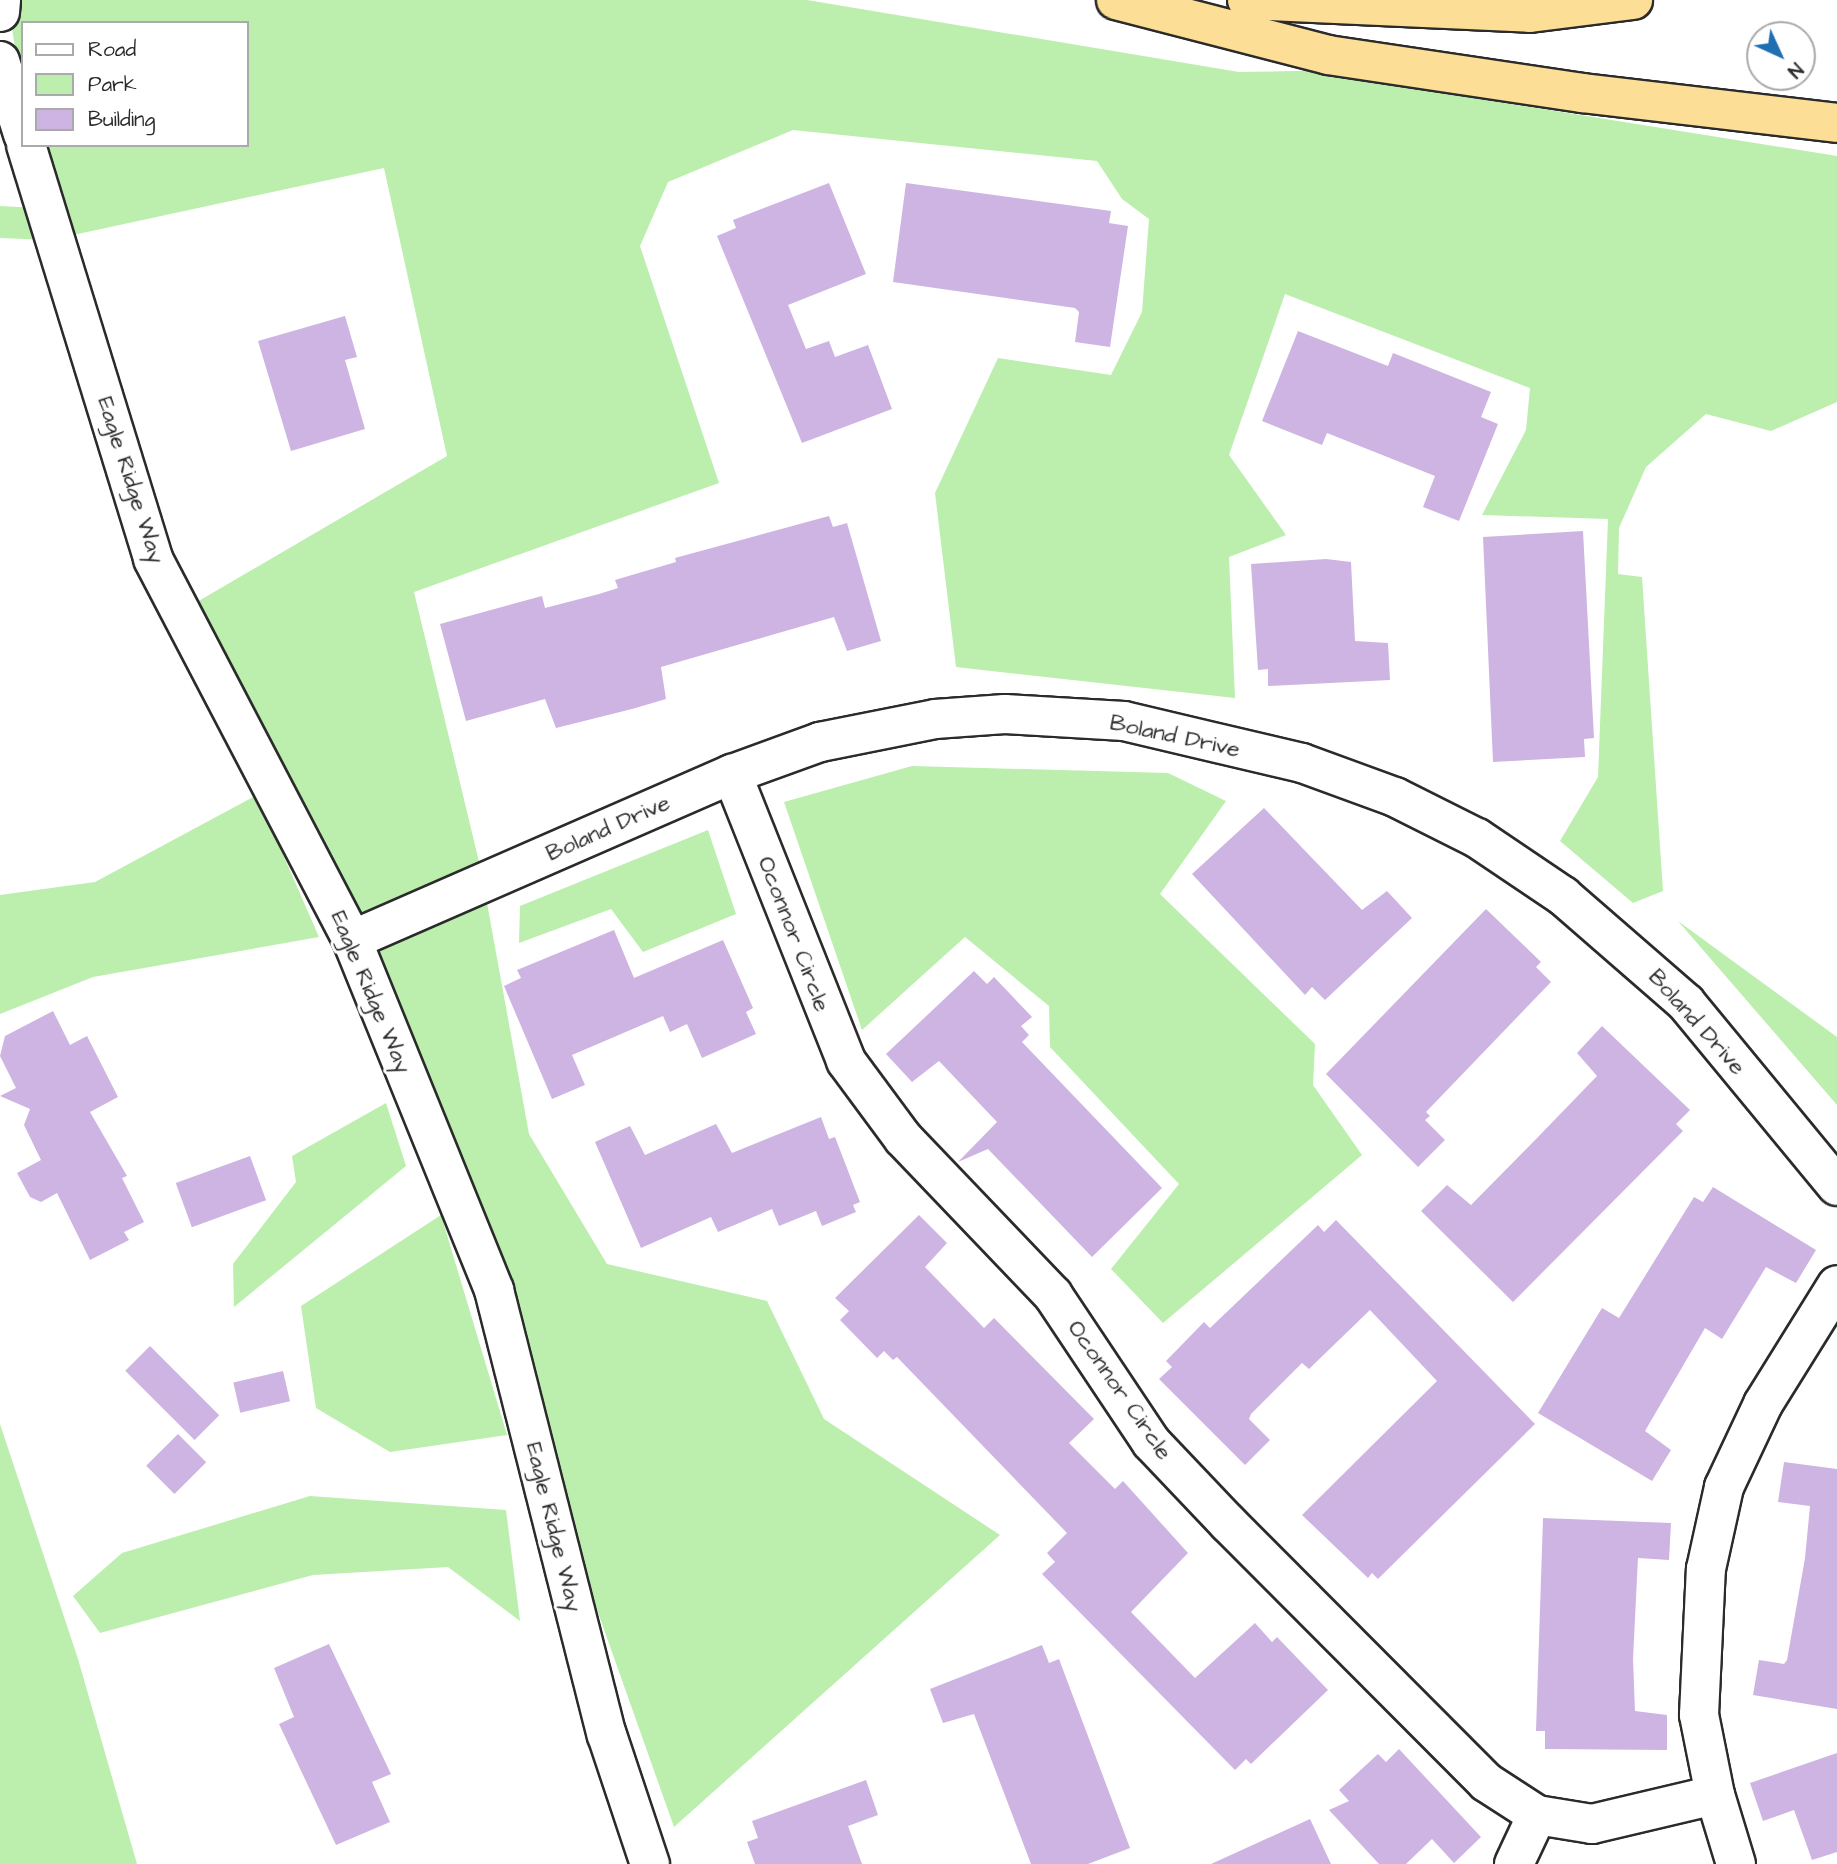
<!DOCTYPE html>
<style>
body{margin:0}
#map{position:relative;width:1837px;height:1864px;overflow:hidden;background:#fff;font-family:"Architects Daughter",sans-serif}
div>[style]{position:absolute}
.green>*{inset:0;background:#bceeae}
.building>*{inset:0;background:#ceb4e2;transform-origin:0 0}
.roads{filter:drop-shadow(2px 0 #2b2b2b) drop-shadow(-2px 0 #2b2b2b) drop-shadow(0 2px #2b2b2b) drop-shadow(0 -2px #2b2b2b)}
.minor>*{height:38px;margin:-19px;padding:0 19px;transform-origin:19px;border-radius:19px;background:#fff}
.highway>*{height:38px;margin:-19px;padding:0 19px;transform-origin:19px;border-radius:19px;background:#fdde96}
span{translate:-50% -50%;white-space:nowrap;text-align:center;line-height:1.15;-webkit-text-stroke:6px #fff;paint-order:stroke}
.street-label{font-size:23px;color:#2b2b2b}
.legend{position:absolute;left:21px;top:21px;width:228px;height:126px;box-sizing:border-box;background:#fff;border:2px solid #aaa;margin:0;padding:9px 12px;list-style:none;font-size:21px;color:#2b2b2b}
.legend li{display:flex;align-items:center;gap:14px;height:35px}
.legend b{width:35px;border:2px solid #aaa}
.north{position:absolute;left:1746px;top:21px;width:70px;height:70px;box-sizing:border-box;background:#fff;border:2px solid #aaa;border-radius:50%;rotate:135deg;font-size:19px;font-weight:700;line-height:28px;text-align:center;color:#2b2b2b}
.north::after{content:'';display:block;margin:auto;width:24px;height:32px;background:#1f6fb2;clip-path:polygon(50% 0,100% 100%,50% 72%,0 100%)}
</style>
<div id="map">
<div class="green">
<div style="clip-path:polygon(8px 0,807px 0,1239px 72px,1348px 70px,1354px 79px,1837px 156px,1837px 402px,1771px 431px,1706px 414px,1646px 467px,1619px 528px,1618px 574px,1642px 577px,1663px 891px,1633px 903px,1560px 841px,1598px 777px,1608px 519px,1482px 515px,1526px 430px,1530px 388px,1285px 294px,1229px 455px,1286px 535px,1229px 557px,1235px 698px,956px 667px,935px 493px,998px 358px,1111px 375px,1142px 312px,1149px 219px,1122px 199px,1097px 161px,793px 130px,668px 182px,640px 246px,719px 483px,414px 592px,481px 870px,529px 1134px,607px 1264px,767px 1301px,824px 1419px,1000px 1535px,674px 1827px,438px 1161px,173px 616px,447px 456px,384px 168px,50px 240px,0 238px,0 206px,37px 208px,29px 145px,247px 145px,247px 23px,23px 23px,23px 104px)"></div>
<div style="clip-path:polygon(912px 766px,1168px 773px,1226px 801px,1160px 894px,1315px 1044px,1313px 1085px,1362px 1155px,1163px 1323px,1111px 1269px,1179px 1184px,1050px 1047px,1049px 1006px,965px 937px,862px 1030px,784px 802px)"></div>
<div style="clip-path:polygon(257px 795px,319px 937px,93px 977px,0 1014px,0 895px,95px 882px)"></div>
<div style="clip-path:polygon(708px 830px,736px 914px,643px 952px,611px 909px,519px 943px,520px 906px)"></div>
<div style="clip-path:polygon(1678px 921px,1837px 1037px,1837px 1105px)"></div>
<div style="clip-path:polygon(386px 1103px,406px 1166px,234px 1307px,233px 1264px,296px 1182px,292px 1156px)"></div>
<div style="clip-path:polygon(441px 1215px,507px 1435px,390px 1452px,316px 1408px,301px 1306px)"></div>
<div style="clip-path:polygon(0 1424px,78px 1659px,137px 1864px,0 1864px)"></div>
<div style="clip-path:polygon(310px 1496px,506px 1510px,520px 1621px,448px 1567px,313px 1575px,100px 1633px,73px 1596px,122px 1553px)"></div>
</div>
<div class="building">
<div style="clip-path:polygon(829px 183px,866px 274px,788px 305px,806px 349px,829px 341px,835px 357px,868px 345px,892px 409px,802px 443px,717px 236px,736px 228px,733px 220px)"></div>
<div style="clip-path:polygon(906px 183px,1111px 211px,1109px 223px,1128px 226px,1110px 347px,1075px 342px,1079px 312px,1075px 308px,893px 282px)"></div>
<div style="clip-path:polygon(345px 316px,357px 357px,345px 360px,365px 429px,291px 451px,258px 341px)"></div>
<div style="clip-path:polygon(1298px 331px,1388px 366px,1393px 353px,1491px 392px,1481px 417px,1498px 424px,1459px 521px,1423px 507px,1435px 476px,1327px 433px,1322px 445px,1262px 421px)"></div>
<div style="clip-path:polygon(829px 516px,833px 527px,847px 523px,881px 641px,847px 651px,834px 617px,661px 667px,666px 699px,632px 709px,556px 728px,545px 699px,466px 721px,440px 624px,542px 596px,545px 608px,599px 594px,618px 588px,615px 580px,676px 562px,675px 558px)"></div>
<div style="clip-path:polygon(1583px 531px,1594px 738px,1584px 739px,1585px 757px,1493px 762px,1483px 537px)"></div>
<div style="clip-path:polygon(1326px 559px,1351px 562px,1355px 641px,1388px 643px,1390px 680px,1268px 686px,1268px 669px,1258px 670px,1251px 564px)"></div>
<div style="clip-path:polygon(1264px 808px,1362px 910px,1387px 891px,1412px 918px,1325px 1000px,1312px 987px,1305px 995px,1192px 874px)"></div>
<div style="clip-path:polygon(1486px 909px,1541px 962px,1536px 967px,1551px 982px,1426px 1112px,1430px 1116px,1425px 1120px,1445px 1140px,1418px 1167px,1326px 1074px)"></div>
<div style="clip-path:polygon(614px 930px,634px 978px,723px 940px,753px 1008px,746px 1012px,756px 1034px,702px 1058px,687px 1024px,670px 1032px,663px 1016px,572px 1055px,585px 1085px,552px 1099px,504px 986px,521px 978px,517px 970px)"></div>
<div style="clip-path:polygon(974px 971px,987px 984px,994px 977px,1032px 1017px,1021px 1026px,1029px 1035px,1022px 1042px,1162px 1188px,1092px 1257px,988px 1149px,958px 1162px,997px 1122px,939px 1061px,912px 1082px,886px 1054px)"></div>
<div style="clip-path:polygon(53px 1011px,70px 1045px,87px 1036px,118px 1097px,90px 1112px,127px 1176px,122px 1178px,144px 1222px,124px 1232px,129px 1240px,90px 1260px,57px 1193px,41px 1202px,30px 1197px,17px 1173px,41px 1160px,24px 1125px,30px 1109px,0 1096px,16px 1088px,0 1056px,5px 1036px)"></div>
<div style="clip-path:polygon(1602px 1026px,1690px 1110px,1676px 1124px,1683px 1131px,1513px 1302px,1421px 1211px,1447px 1185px,1471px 1205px,1538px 1137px,1597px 1076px,1577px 1053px)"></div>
<div style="clip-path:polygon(821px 1117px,829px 1139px,835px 1137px,860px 1202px,853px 1205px,856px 1212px,822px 1226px,816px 1211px,779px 1226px,772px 1209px,718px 1232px,711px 1217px,641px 1248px,595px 1142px,630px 1126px,645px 1155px,716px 1124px,732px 1153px)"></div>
<div style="left:250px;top:1156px;width:47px;height:79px;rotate:70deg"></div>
<div style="clip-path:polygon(1713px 1187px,1816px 1250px,1796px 1283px,1766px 1267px,1722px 1339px,1705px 1328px,1645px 1431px,1671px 1450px,1652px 1481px,1538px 1413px,1602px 1308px,1619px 1318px,1694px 1197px,1703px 1202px)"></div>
<div style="clip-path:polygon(919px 1215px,947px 1243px,925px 1267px,984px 1328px,994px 1318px,1094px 1419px,1069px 1443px,1115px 1489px,1123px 1481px,1188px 1553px,1131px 1612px,1195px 1678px,1255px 1623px,1272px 1642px,1277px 1637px,1328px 1690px,1251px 1764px,1246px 1759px,1235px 1770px,1042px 1574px,1055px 1562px,1047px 1553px,1067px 1533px,897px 1357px,893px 1360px,884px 1351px,877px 1358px,840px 1320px,849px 1311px,835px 1298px)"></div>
<div style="clip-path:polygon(1336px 1220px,1535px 1424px,1378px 1579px,1372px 1573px,1368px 1578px,1302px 1515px,1437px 1381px,1370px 1310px,1309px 1369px,1302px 1363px,1251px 1414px,1249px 1419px,1270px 1440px,1245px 1465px,1159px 1379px,1172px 1367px,1166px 1361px,1204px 1322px,1210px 1328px,1318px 1225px,1324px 1232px)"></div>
<div style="left:150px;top:1346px;width:98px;height:35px;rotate:45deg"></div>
<div style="left:283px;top:1371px;width:31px;height:51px;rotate:77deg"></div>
<div style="left:178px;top:1434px;width:40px;height:45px;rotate:45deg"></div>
<div style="clip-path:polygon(1784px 1462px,1837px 1469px,1837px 1709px,1753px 1695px,1759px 1660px,1784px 1664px,1787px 1660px,1805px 1558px,1810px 1506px,1778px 1502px)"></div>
<div style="clip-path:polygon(1543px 1518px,1671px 1523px,1669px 1560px,1638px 1558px,1633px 1659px,1635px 1711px,1667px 1715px,1667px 1750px,1545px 1749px,1545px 1731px,1536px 1731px)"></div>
<div style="clip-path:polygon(329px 1644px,391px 1774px,372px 1782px,390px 1822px,336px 1845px,279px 1724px,294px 1717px,274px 1668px)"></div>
<div style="clip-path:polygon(1042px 1645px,1049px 1663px,1059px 1659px,1130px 1848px,1088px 1864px,1031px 1864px,974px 1714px,943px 1723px,930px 1689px)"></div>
<div style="clip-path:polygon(1399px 1749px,1481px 1837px,1454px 1863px,1432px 1839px,1406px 1864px,1379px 1864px,1329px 1810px,1349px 1801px,1339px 1790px,1378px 1754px,1386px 1762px)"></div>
<div style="clip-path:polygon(1837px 1753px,1837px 1852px,1812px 1860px,1794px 1810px,1763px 1821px,1750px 1783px)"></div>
<div style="clip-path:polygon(866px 1780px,878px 1815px,848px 1826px,862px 1864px,755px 1864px,747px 1842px,758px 1838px,752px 1821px)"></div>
<div style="clip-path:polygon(1310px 1819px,1331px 1864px,1211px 1864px)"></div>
</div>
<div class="roads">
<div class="minor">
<div style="left:0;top:12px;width:12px;rotate:-85deg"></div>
<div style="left:0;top:61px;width:77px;rotate:72.5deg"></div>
<div style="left:26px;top:145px;width:433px;rotate:72.9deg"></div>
<div style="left:153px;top:559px;width:430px;rotate:62.4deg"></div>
<div style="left:352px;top:940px;width:378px;rotate:67.9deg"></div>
<div style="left:494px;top:1290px;width:459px;rotate:75.8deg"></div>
<div style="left:607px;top:1735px;width:136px;rotate:71.6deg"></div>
<div style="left:732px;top:774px;width:309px;rotate:68.3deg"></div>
<div style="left:846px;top:1061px;width:96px;rotate:53.5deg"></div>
<div style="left:903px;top:1138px;width:217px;rotate:46.3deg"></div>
<div style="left:1053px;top:1295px;width:177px;rotate:56.3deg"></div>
<div style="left:1151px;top:1442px;width:112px;rotate:46.5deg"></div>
<div style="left:1228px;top:1523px;width:366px;rotate:45.1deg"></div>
<div style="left:1486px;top:1782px;width:61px;rotate:32.9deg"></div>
<div style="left:1537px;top:1815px;width:56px;rotate:9.3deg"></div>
<div style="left:1592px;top:1824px;width:126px;rotate:-13.3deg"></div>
<div style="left:352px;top:940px;width:415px;rotate:-23.6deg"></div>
<div style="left:732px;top:774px;width:94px;rotate:-20deg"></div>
<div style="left:820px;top:742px;width:117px;rotate:-11.3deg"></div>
<div style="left:935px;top:719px;width:70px;rotate:-4.1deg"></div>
<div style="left:1005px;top:714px;width:119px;rotate:3.4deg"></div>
<div style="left:1124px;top:721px;width:183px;rotate:13.3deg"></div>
<div style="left:1302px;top:763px;width:99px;rotate:20.1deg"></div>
<div style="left:1395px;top:797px;width:92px;rotate:26.6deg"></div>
<div style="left:1477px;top:838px;width:104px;rotate:34deg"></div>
<div style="left:1563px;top:896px;width:163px;rotate:41deg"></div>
<div style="left:1686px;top:1003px;width:237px;rotate:50.5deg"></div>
<div style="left:1514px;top:1864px;width:54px;rotate:-64.9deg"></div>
<div style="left:1736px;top:1864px;width:72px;rotate:-106.9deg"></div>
<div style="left:1715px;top:1795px;width:82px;rotate:-101.3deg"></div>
<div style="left:1699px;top:1715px;width:146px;rotate:-87.3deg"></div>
<div style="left:1706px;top:1569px;width:84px;rotate:-77.6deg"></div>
<div style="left:1724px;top:1487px;width:92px;rotate:-64.8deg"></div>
<div style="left:1763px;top:1404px;width:140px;rotate:-58.1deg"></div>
</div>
<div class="highway">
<div style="left:1116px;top:0;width:219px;rotate:14.5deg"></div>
<div style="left:1328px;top:55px;width:258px;rotate:8.5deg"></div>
<div style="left:1583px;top:93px;width:256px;rotate:6.7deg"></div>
<div style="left:1247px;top:0;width:283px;rotate:2.6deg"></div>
<div style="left:1530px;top:13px;width:104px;rotate:-7.2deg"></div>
</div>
</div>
<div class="street-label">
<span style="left:131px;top:480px;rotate:72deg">Eagle Ridge Way</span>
<span style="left:1175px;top:736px;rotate:12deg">Boland Drive</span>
<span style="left:608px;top:828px;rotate:-24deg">Boland Drive</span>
<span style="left:794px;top:934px;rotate:69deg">Oconnor Circle</span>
<span style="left:371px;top:992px;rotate:67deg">Eagle Ridge Way</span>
<span style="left:1697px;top:1022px;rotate:48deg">Boland Drive</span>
<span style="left:1120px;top:1390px;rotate:55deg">Oconnor Circle</span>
<span style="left:554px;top:1527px;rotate:76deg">Eagle Ridge Way</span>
</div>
<ul class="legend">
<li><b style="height:9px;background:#fff"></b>Road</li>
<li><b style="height:19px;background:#bceeae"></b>Park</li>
<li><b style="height:19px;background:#ceb4e2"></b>Building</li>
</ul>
<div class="north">N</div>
</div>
